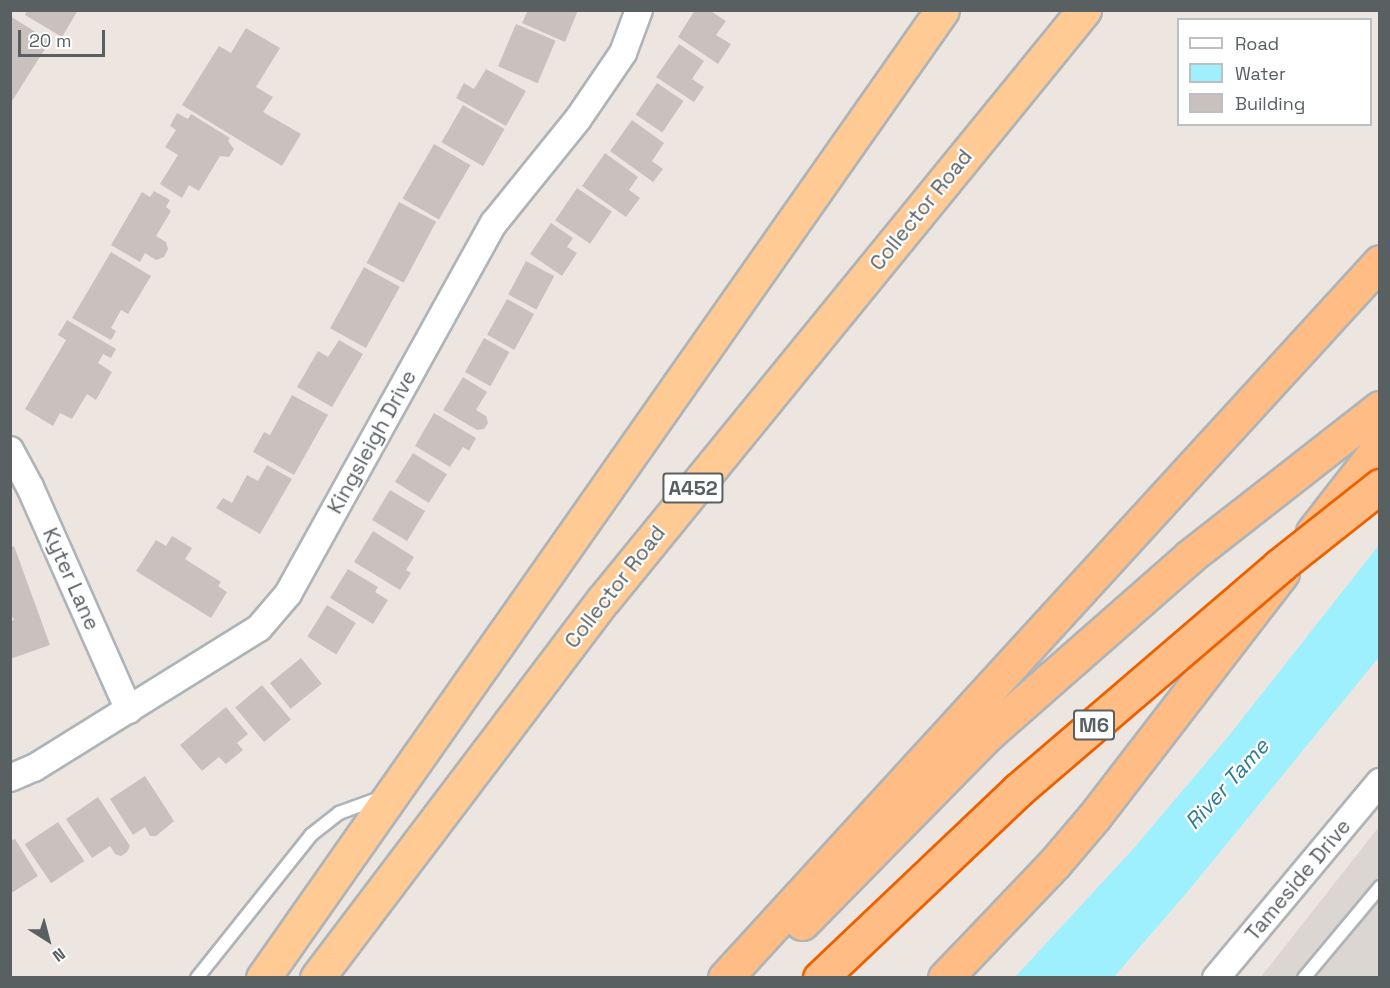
<!DOCTYPE html>
<style>
body{margin:0}
#map{position:relative;width:1390px;height:988px;overflow:hidden;background:#ede6e0;font-family:"Space Grotesk",sans-serif}
div>[style]{position:absolute}
.industrial>*{inset:0;background:#dcd6d3}
.water>*{inset:0;background:#9ef0ff}
.building>*{inset:0;background:#c8c1bd;transform-origin:0 0}
.roads{filter:drop-shadow(2px 0 #aeb4b7) drop-shadow(-2px 0 #aeb4b7) drop-shadow(0 2px #aeb4b7) drop-shadow(0 -2px #aeb4b7)}
.service>*{height:12px;margin:-6px;padding:0 6px;transform-origin:6px;border-radius:6px;background:#fff}
.minor>*{height:26px;margin:-13px;padding:0 13px;transform-origin:13px;border-radius:13px;background:#fff}
.trunk>*{height:33px;margin:-16.5px;padding:0 16.5px;transform-origin:16.5px;border-radius:16.5px;background:#ffca94}
.motorway>*{height:33px;margin:-16.5px;padding:0 16.5px;transform-origin:16.5px;border-radius:16.5px;background:#ffbd85}
.bridges{filter:drop-shadow(2px 0 #ed6000) drop-shadow(-2px 0 #ed6000) drop-shadow(0 2px #ed6000) drop-shadow(0 -2px #ed6000)}
.motorway-bridge>*{height:33px;margin:-16.5px;padding:0 16.5px;transform-origin:16.5px;border-radius:16.5px;background:#ffbd85}
span{translate:-50% -50%;white-space:nowrap;text-align:center;line-height:1.15;-webkit-text-stroke:4.5px #fff;paint-order:stroke}
.shield-label span{padding:2px 4px;background:#fff;border:2px solid;border-radius:4px;-webkit-text-stroke-width:0}
.shield-label{font-size:20px;color:#596062;font-weight:700}
.street-label{font-size:21px;color:#596062}
.water-label{font-size:22px;color:#2c7c95;font-style:italic}
.frame{position:absolute;inset:0;border:12px solid #596062;pointer-events:none}
.legend{position:absolute;left:1177px;top:18px;width:195px;height:108px;box-sizing:border-box;background:#fff;border:2px solid #bdbfc0;margin:0;padding:8px 10px;list-style:none;font-size:18px;color:#596062}
.legend li{display:flex;align-items:center;gap:12px;height:30px}
.legend b{width:30px;border:2px solid #bdbfc0}
.north{position:absolute;left:18px;top:910px;width:60px;height:60px;-webkit-text-stroke:4px #fff;paint-order:stroke;rotate:144deg;font-size:16px;font-weight:700;line-height:24px;text-align:center;color:#596062}
.north::after{content:'';display:block;margin:auto;width:21px;height:27px;background:#596062;clip-path:polygon(50% 0,100% 100%,50% 72%,0 100%)}
.scale{position:absolute;left:18px;top:30px;width:87px;height:27px;box-sizing:border-box;border:3px solid #596062;border-top:0;padding-left:8px;font-size:18px;line-height:21px;white-space:nowrap;color:#596062;-webkit-text-stroke:4px #fff;paint-order:stroke}
</style>
<div id="map">
<div class="industrial">
<div style="clip-path:polygon(1379px 826px,1379px 977px,1260px 978px,1378px 828px)"></div>
</div>
<div class="water">
<div style="clip-path:polygon(1379px 545px,1379px 657px,1189px 890px,1114px 977px,1015px 977px,1134px 848px,1227px 738px)"></div>
</div>
<div class="building">
<div style="clip-path:polygon(27px 10px,78px 10px,62px 37px,25px 15px)"></div>
<div style="clip-path:polygon(528px 10px,578px 10px,565px 42px,522px 23px)"></div>
<div style="clip-path:polygon(695px 10px,709px 10px,726px 21px,716px 35px,731px 44px,718px 64px,678px 37px)"></div>
<div style="clip-path:polygon(10px 16px,50px 41px,12px 101px,10px 100px)"></div>
<div style="left:516px;top:24px;width:43px;height:46px;rotate:23deg"></div>
<div style="clip-path:polygon(246px 28px,280px 48px,256px 87px,273px 97px,263px 112px,301px 134px,282px 166px,182px 105px,219px 46px,231px 53px)"></div>
<div style="clip-path:polygon(679px 44px,704px 61px,692px 79px,704px 87px,694px 102px,656px 77px)"></div>
<div style="clip-path:polygon(486px 69px,526px 91px,506px 126px,456px 98px,464px 83px,474px 89px)"></div>
<div style="left:657px;top:83px;width:32px;height:38px;rotate:34deg"></div>
<div style="left:463px;top:105px;width:48px;height:43px;rotate:30deg"></div>
<div style="clip-path:polygon(177px 113px,188px 119px,191px 114px,230px 138px,228px 141px,234px 149px,229px 157px,220px 156px,199px 191px,189px 185px,182px 198px,160px 184px,178px 155px,165px 147px,176px 130px,170px 126px)"></div>
<div style="clip-path:polygon(632px 120px,664px 143px,652px 161px,663px 169px,653px 182px,610px 151px)"></div>
<div style="left:434px;top:144px;width:42px;height:63px;rotate:30deg"></div>
<div style="clip-path:polygon(605px 153px,638px 177px,629px 190px,640px 198px,626px 217px,582px 186px)"></div>
<div style="left:577px;top:188px;width:42px;height:39px;rotate:34deg"></div>
<div style="clip-path:polygon(154px 191px,170px 200px,166px 207px,171px 211px,156px 236px,166px 242px,168px 249px,164px 257px,156px 260px,145px 253px,140px 262px,111px 245px,142px 192px,150px 197px)"></div>
<div style="left:399px;top:202px;width:42px;height:69px;rotate:28deg"></div>
<div style="clip-path:polygon(551px 223px,573px 238px,567px 247px,577px 253px,562px 276px,530px 254px)"></div>
<div style="clip-path:polygon(111px 252px,151px 276px,128px 314px,121px 310px,111px 328px,116px 331px,111px 340px,72px 318px)"></div>
<div style="left:526px;top:261px;width:32px;height:38px;rotate:28deg"></div>
<div style="left:364px;top:267px;width:41px;height:70px;rotate:29deg"></div>
<div style="left:507px;top:299px;width:31px;height:41px;rotate:29deg"></div>
<div style="clip-path:polygon(67px 320px,116px 349px,111px 358px,103px 354px,98px 363px,112px 372px,96px 400px,87px 394px,72px 419px,60px 413px,53px 426px,25px 409px,66px 340px,58px 335px)"></div>
<div style="left:484px;top:338px;width:29px;height:39px;rotate:29deg"></div>
<div style="clip-path:polygon(339px 340px,363px 354px,332px 407px,297px 387px,318px 351px,328px 357px)"></div>
<div style="clip-path:polygon(463px 377px,487px 392px,476px 410px,486px 416px,488px 423px,484px 429px,477px 430px,443px 410px)"></div>
<div style="clip-path:polygon(292px 395px,328px 415px,294px 475px,253px 452px,264px 432px,270px 435px)"></div>
<div style="clip-path:polygon(434px 413px,476px 438px,469px 451px,463px 447px,450px 467px,415px 446px)"></div>
<div style="left:413px;top:453px;width:40px;height:34px;rotate:32deg"></div>
<div style="clip-path:polygon(267px 465px,292px 479px,260px 534px,216px 508px,223px 498px,232px 503px,247px 475px,258px 481px)"></div>
<div style="left:390px;top:490px;width:41px;height:35px;rotate:31deg"></div>
<div style="clip-path:polygon(373px 531px,414px 557px,406px 570px,411px 573px,400px 590px,354px 562px)"></div>
<div style="clip-path:polygon(172px 536px,192px 548px,185px 559px,221px 582px,218px 586px,227px 592px,211px 618px,136px 571px,156px 540px,166px 546px)"></div>
<div style="clip-path:polygon(14px 546px,50px 645px,10px 659px,10px 622px,14px 620px,10px 612px,10px 548px)"></div>
<div style="clip-path:polygon(348px 569px,378px 587px,375px 592px,388px 600px,373px 624px,330px 598px)"></div>
<div style="left:327px;top:605px;width:34px;height:37px;rotate:32deg"></div>
<div style="left:301px;top:658px;width:33px;height:40px;rotate:51deg"></div>
<div style="left:262px;top:685px;width:45px;height:35px;rotate:50deg"></div>
<div style="clip-path:polygon(226px 707px,248px 734px,237px 743px,243px 750px,226px 764px,219px 757px,202px 771px,180px 745px)"></div>
<div style="clip-path:polygon(145px 776px,174px 821px,156px 836px,150px 836px,145px 827px,133px 835px,110px 799px)"></div>
<div style="clip-path:polygon(98px 797px,130px 846px,127px 852px,121px 856px,115px 854px,110px 846px,92px 858px,66px 819px)"></div>
<div style="left:58px;top:822px;width:47px;height:40px;rotate:56deg"></div>
<div style="clip-path:polygon(15px 839px,38px 876px,10px 894px,10px 841px)"></div>
</div>
<div class="roads">
<div class="service">
<div style="left:197px;top:978px;width:183px;rotate:-51.4deg"></div>
<div style="left:311px;top:835px;width:36px;rotate:-38deg"></div>
<div style="left:339px;top:813px;width:44px;rotate:-20.1deg"></div>
<div style="left:1304px;top:978px;width:119px;rotate:-50.1deg"></div>
</div>
<div class="minor">
<div style="left:10px;top:450px;width:42px;rotate:61.6deg"></div>
<div style="left:30px;top:487px;width:244px;rotate:66.1deg"></div>
<div style="left:10px;top:778px;width:26px;rotate:-23deg"></div>
<div style="left:34px;top:768px;width:265px;rotate:-31.9deg"></div>
<div style="left:259px;top:628px;width:45px;rotate:-49.5deg"></div>
<div style="left:288px;top:594px;width:424px;rotate:-61deg"></div>
<div style="left:494px;top:223px;width:134px;rotate:-51.1deg"></div>
<div style="left:578px;top:119px;width:80px;rotate:-55.7deg"></div>
<div style="left:623px;top:53px;width:46px;rotate:-69.6deg"></div>
<div style="left:1216px;top:978px;width:256px;rotate:-50.1deg"></div>
</div>
<div class="trunk">
<div style="left:263px;top:978px;width:1182px;rotate:-54.95deg"></div>
<div style="left:317px;top:978px;width:475px;rotate:-52.9deg"></div>
<div style="left:604px;top:599px;width:760px;rotate:-50.82deg"></div>
</div>
<div class="motorway">
<div style="left:1313px;top:532px;width:109px;rotate:-52.1deg"></div>
<div style="left:802px;top:923px;width:267px;rotate:-45.5deg"></div>
<div style="left:989px;top:733px;width:266px;rotate:-41.3deg"></div>
<div style="left:1189px;top:557px;width:242px;rotate:-38deg"></div>
<div style="left:725px;top:978px;width:970px;rotate:-47.55deg"></div>
<div style="left:945px;top:978px;width:158px;rotate:-46.3deg"></div>
<div style="left:1054px;top:864px;width:62px;rotate:-49.6deg"></div>
<div style="left:1094px;top:817px;width:308px;rotate:-52.4deg"></div>
</div>
</div>
<div class="bridges">
<div class="motorway-bridge">
<div style="left:820px;top:978px;width:273px;rotate:-43.5deg"></div>
<div style="left:1018px;top:790px;width:344px;rotate:-40.6deg"></div>
<div style="left:1279px;top:566px;width:129px;rotate:-38.4deg"></div>
</div>
</div>
<div class="shield-label">
<span style="left:693px;top:488px">A452</span>
<span style="left:1094px;top:725px">M6</span>
</div>
<div class="street-label">
<span style="left:921px;top:210px;rotate:-51deg">Collector Road</span>
<span style="left:372px;top:442px;rotate:-61deg">Kingsleigh Drive</span>
<span style="left:71px;top:579px;rotate:66deg">Kyter Lane</span>
<span style="left:615px;top:587px;rotate:-52deg">Collector Road</span>
<span style="left:1298px;top:880px;rotate:-50deg">Tameside Drive</span>
</div>
<div class="water-label">
<span style="left:1227px;top:784px;rotate:-48deg">River Tame</span>
</div>
<div class="frame"></div>
<ul class="legend">
<li><b style="height:8px;background:#fff"></b>Road</li>
<li><b style="height:16px;background:#9ef0ff"></b>Water</li>
<li><b style="height:16px;background:#c8c1bd"></b>Building</li>
</ul>
<div class="north">N</div>
<div class="scale">20 m</div>
</div>
